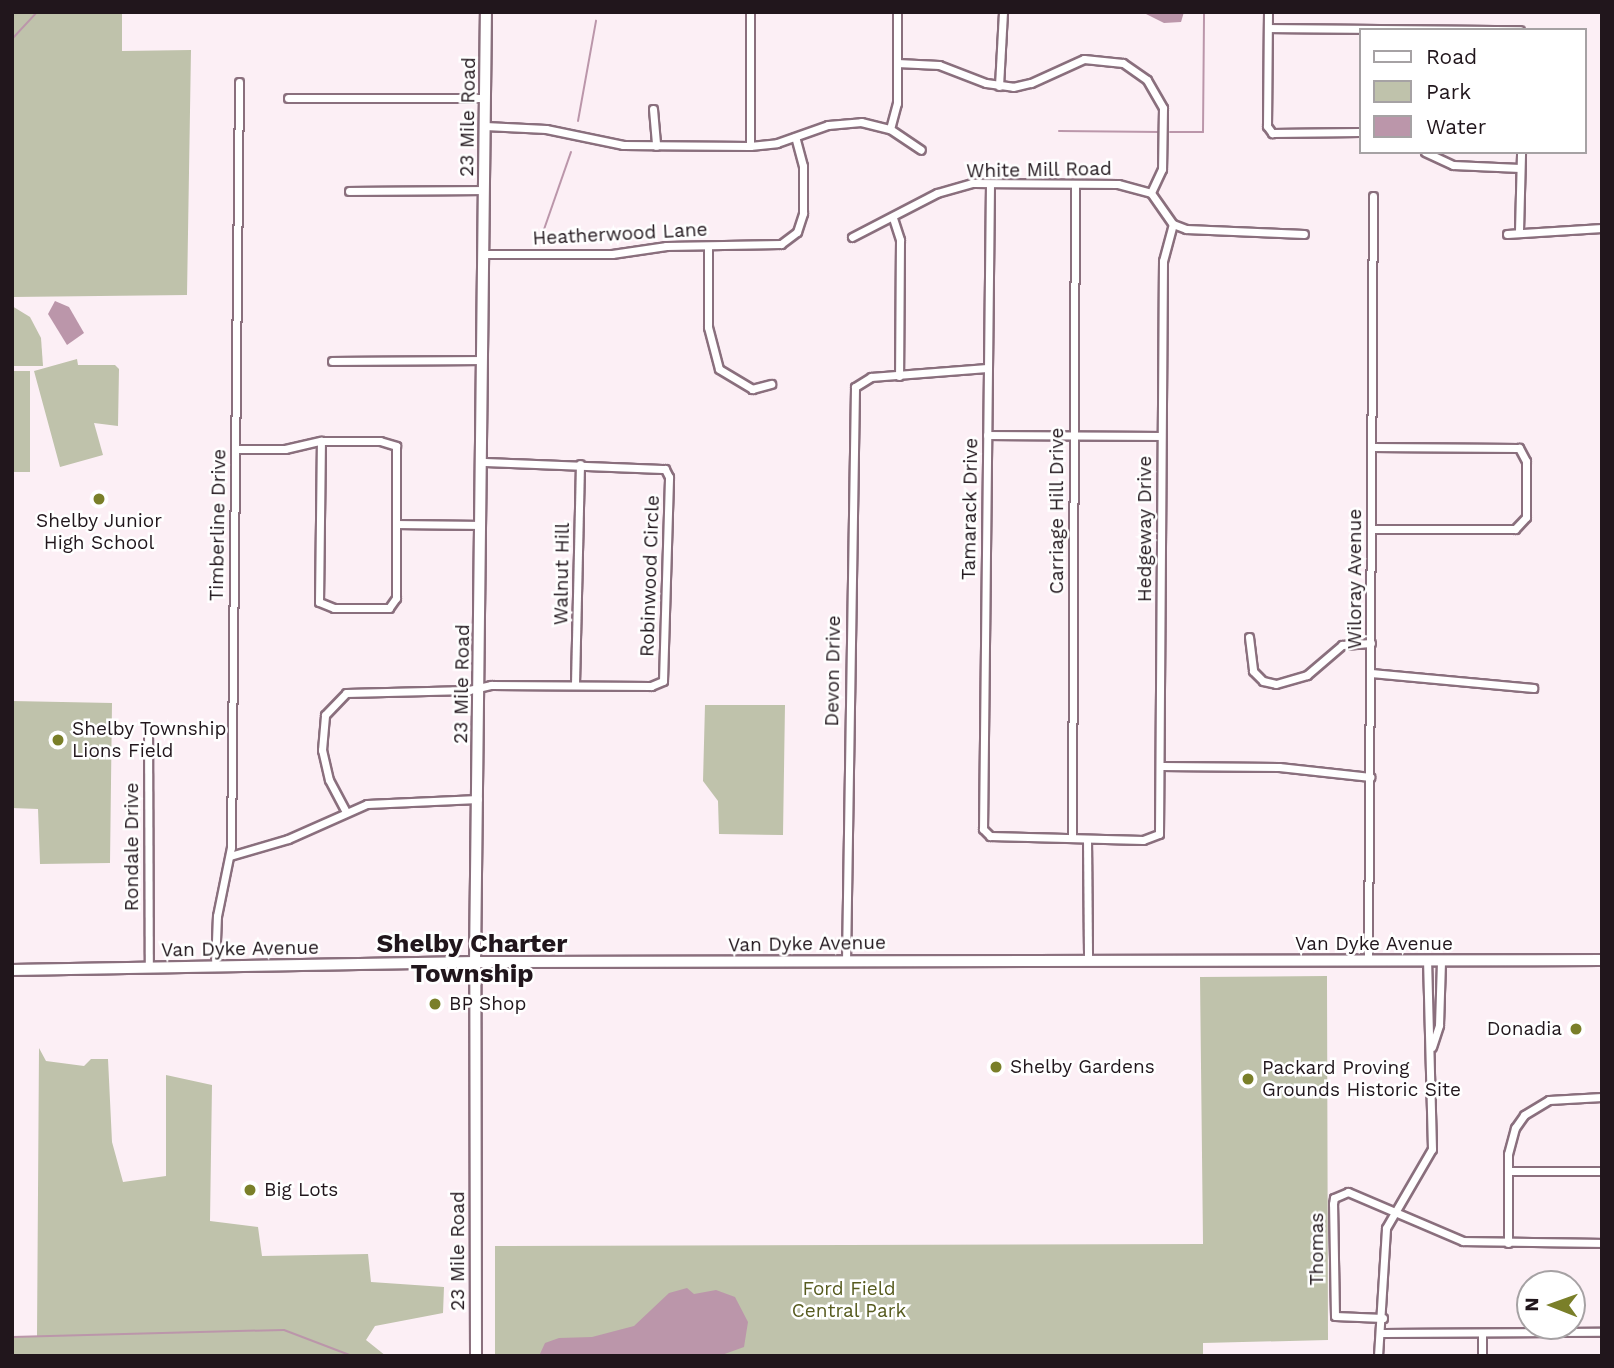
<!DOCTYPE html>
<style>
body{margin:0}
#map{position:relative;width:1614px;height:1368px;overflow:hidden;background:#fceff5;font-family:"Work Sans",sans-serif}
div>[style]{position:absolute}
.green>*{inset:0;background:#bfc2ab;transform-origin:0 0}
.water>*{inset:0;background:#bb96aa}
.stream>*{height:2px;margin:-1px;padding:0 1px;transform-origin:1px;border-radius:1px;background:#bb96aa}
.roads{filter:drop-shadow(2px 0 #8a6f7d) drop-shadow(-2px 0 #8a6f7d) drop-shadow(0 2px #8a6f7d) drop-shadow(0 -2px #8a6f7d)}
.minor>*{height:7px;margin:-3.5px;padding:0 3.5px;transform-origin:3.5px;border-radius:3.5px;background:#fff}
.secondary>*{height:10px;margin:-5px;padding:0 5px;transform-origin:5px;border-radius:5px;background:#fff}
.dots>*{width:19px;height:19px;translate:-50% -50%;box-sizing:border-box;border:4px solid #fff;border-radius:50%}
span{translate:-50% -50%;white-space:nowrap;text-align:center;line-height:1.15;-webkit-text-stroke:5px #fff;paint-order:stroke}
.street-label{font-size:19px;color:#21161c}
.poi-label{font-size:19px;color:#21161c}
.left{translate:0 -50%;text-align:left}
.right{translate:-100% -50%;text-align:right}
.park-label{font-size:19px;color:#575b1f}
.district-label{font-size:26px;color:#21161c;font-weight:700}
.frame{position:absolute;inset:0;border:14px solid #21161c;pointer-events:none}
.legend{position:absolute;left:1359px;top:28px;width:228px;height:126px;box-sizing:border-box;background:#fff;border:2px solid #a6a2a4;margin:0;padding:9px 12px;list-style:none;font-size:21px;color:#21161c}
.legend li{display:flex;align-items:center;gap:14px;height:35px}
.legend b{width:35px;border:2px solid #a6a2a4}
.north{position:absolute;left:1516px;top:1270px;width:70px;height:70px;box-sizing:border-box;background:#fff;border:2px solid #a6a2a4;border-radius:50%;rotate:271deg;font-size:19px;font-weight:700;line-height:28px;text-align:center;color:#21161c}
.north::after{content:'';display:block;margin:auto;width:24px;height:32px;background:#7a7f29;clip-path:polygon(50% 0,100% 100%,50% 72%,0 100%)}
</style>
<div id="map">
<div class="green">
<div style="clip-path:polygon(12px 12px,122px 12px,122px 51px,191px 50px,187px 295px,12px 297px)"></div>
<div style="clip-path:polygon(12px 306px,30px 317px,41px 338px,43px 366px,12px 366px)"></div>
<div style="clip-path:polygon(77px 359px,78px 365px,115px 365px,119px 369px,118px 426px,94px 423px,103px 455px,60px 467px,34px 371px)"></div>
<div style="left:12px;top:371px;width:18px;height:101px"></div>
<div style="clip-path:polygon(12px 701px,112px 703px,110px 863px,40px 864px,38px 809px,12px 808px)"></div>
<div style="clip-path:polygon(705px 705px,785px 705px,783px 835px,719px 834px,718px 801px,703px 781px)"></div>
<div style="clip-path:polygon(1327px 976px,1328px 1340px,1203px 1343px,1203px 1356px,495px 1356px,495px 1246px,1203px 1244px,1200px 977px)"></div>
<div style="clip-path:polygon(39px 1048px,46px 1061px,84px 1066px,91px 1059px,108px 1059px,112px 1142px,123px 1182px,166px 1176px,166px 1075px,212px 1085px,210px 1221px,258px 1227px,262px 1256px,368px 1254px,371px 1282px,444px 1287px,443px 1313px,375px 1326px,366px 1340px,386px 1356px,12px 1356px,12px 1337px,37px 1336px)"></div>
</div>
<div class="water">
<div style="clip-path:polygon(1142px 12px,1184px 12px,1181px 22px,1164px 23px)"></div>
<div style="clip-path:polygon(55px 301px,69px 307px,84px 333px,67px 345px,48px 314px)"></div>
<div style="clip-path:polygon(687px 1288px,694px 1294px,716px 1290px,735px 1297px,748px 1322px,744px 1347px,719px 1356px,539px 1356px,545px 1343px,559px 1338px,592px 1337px,634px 1326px,669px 1293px)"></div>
</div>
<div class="stream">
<div style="left:12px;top:39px;width:37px;rotate:-47deg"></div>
<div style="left:578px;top:121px;width:102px;rotate:-79.8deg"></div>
<div style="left:1059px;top:131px;width:101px;rotate:0.6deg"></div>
<div style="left:1170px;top:132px;width:33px"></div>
<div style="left:1203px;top:132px;width:120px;rotate:-89.5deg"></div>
<div style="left:541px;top:238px;width:91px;rotate:-70.8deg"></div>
<div style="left:12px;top:1337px;width:272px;rotate:-1.5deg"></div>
<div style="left:284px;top:1330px;width:73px;rotate:20.9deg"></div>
</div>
<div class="roads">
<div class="minor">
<div style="left:750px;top:12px;width:134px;rotate:90deg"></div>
<div style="left:1268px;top:12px;width:114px;rotate:90.5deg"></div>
<div style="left:1267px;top:126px;width:9px;rotate:54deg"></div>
<div style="left:1272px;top:133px;width:88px;rotate:-0.7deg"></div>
<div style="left:1268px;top:28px;width:252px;rotate:0.5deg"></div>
<div style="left:897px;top:63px;width:42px;rotate:2.7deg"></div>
<div style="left:939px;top:65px;width:50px;rotate:21deg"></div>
<div style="left:986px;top:83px;width:27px;rotate:8deg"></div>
<div style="left:1013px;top:87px;width:18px;rotate:-13deg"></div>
<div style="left:1031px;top:83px;width:58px;rotate:-24.4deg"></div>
<div style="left:1084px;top:59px;width:39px;rotate:6deg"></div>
<div style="left:1123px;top:63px;width:29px;rotate:35deg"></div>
<div style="left:1147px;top:80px;width:32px;rotate:60deg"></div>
<div style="left:1163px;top:108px;width:61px;rotate:90.9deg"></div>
<div style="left:1162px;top:169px;width:26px;rotate:115deg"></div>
<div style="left:999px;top:86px;width:74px;rotate:-86.9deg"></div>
<div style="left:288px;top:98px;width:197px"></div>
<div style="left:653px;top:109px;width:37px;rotate:85deg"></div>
<div style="left:485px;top:126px;width:61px;rotate:2.8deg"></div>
<div style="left:546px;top:129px;width:79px;rotate:11.7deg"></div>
<div style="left:623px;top:145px;width:127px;rotate:0.5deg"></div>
<div style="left:750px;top:146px;width:27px;rotate:-6deg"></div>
<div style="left:777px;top:143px;width:54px;rotate:-19.4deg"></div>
<div style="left:828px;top:125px;width:33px;rotate:-5deg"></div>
<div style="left:861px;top:122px;width:30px;rotate:14deg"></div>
<div style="left:890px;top:129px;width:37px;rotate:34deg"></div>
<div style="left:890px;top:129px;width:27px;rotate:-75deg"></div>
<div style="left:897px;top:103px;width:91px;rotate:-90deg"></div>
<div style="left:1425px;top:152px;width:31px;rotate:25deg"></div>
<div style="left:1453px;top:165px;width:67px;rotate:2.6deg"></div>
<div style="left:990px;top:184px;width:645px;rotate:90.62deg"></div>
<div style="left:983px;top:829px;width:10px;rotate:45deg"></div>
<div style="left:990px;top:836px;width:153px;rotate:1.5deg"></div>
<div style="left:1143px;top:840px;width:17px;rotate:-21deg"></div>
<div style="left:1159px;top:834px;width:573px;rotate:-89.6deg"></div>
<div style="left:1163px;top:261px;width:38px;rotate:-75deg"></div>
<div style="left:349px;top:191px;width:135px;rotate:-0.4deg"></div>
<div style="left:893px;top:218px;width:23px;rotate:72deg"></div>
<div style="left:900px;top:240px;width:136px;rotate:90.4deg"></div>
<div style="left:1519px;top:231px;width:79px;rotate:-88.5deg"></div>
<div style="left:1507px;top:234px;width:95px;rotate:-3.6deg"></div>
<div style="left:852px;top:237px;width:96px;rotate:-27.4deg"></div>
<div style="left:937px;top:193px;width:37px;rotate:-16deg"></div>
<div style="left:973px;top:183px;width:145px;rotate:0.4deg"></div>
<div style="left:1118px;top:184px;width:34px;rotate:15deg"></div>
<div style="left:1151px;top:193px;width:38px;rotate:55deg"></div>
<div style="left:1173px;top:224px;width:14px;rotate:21deg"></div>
<div style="left:1186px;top:229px;width:118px;rotate:2.4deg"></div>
<div style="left:708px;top:246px;width:81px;rotate:90deg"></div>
<div style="left:708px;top:327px;width:43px;rotate:75.3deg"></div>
<div style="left:719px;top:369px;width:39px;rotate:31deg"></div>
<div style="left:752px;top:389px;width:20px;rotate:-15deg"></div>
<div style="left:484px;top:254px;width:128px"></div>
<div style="left:612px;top:254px;width:55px;rotate:-8.4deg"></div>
<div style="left:666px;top:246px;width:115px;rotate:-1deg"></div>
<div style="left:781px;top:244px;width:20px;rotate:-37deg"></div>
<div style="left:797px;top:232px;width:20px;rotate:-72deg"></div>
<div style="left:803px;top:213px;width:47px;rotate:-90deg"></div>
<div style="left:803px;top:166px;width:30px;rotate:-105deg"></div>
<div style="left:332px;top:361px;width:150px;rotate:-0.4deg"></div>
<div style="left:987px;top:435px;width:174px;rotate:0.3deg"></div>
<div style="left:235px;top:449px;width:50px"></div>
<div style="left:285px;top:449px;width:37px;rotate:-13deg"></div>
<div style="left:321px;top:441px;width:59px"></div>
<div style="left:380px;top:441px;width:17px;rotate:17deg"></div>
<div style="left:396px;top:446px;width:152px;rotate:90deg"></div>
<div style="left:396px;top:598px;width:12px;rotate:125deg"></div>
<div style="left:389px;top:608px;width:55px;rotate:180deg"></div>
<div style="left:334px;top:608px;width:16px;rotate:-158deg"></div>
<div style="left:319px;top:602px;width:161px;rotate:-89.3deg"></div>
<div style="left:398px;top:524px;width:83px;rotate:0.7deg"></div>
<div style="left:1371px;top:529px;width:144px"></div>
<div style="left:1515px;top:529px;width:16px;rotate:-47deg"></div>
<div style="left:1526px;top:517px;width:56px;rotate:-90deg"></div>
<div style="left:1526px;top:461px;width:15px;rotate:-118deg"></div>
<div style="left:1519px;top:448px;width:147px;rotate:-179.6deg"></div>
<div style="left:1249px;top:637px;width:34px;rotate:83deg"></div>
<div style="left:1253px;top:671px;width:14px;rotate:45deg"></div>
<div style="left:1263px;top:681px;width:13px;rotate:13deg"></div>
<div style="left:1276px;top:684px;width:32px;rotate:-16deg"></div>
<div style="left:1307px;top:675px;width:46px;rotate:-40.6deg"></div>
<div style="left:1342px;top:645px;width:29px;rotate:-4deg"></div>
<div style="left:1371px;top:673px;width:163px;rotate:5.3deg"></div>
<div style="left:575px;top:684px;width:220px;rotate:-88.7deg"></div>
<div style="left:148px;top:727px;width:241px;rotate:89.8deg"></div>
<div style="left:1161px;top:766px;width:118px;rotate:0.5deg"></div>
<div style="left:1279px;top:767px;width:92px;rotate:6.3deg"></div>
<div style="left:345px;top:810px;width:34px;rotate:-118deg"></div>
<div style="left:329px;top:780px;width:31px;rotate:-103deg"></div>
<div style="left:322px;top:750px;width:35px;rotate:-85deg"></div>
<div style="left:325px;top:715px;width:30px;rotate:-46deg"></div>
<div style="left:346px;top:693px;width:123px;rotate:-1.4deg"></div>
<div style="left:469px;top:690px;width:23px;rotate:-13deg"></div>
<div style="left:491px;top:685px;width:160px;rotate:0.4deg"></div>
<div style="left:651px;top:686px;width:13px;rotate:-23deg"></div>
<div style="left:663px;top:681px;width:204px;rotate:-88.3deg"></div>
<div style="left:669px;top:477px;width:9px;rotate:-117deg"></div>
<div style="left:665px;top:469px;width:183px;rotate:-177.8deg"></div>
<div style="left:1072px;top:838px;width:654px;rotate:-89.74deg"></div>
<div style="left:1087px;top:839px;width:122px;rotate:89.5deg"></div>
<div style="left:230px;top:856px;width:60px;rotate:-16.3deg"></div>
<div style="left:288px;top:839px;width:86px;rotate:-23.9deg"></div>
<div style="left:367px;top:804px;width:111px;rotate:-2.6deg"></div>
<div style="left:846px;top:961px;width:574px;rotate:-89.1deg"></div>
<div style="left:855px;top:387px;width:19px;rotate:-32deg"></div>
<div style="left:871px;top:377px;width:116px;rotate:-4.4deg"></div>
<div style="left:1368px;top:961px;width:765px;rotate:-89.63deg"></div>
<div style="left:215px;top:967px;width:51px;rotate:-87.8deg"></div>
<div style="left:217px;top:916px;width:70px;rotate:-78.5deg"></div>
<div style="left:231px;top:847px;width:765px;rotate:-89.4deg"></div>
<div style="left:1432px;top:1047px;width:23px;rotate:-72deg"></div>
<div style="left:1439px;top:1025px;width:64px;rotate:-88.2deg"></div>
<div style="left:1508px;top:1171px;width:94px"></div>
<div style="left:1508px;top:1243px;width:89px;rotate:-90deg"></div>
<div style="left:1508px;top:1154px;width:27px;rotate:-75deg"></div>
<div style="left:1515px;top:1128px;width:16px;rotate:-55deg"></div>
<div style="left:1524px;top:1115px;width:29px;rotate:-31deg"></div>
<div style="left:1549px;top:1100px;width:53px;rotate:-3.2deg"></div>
<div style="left:1383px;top:1318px;width:48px;rotate:-177.6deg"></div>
<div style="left:1335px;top:1316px;width:112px;rotate:-91deg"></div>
<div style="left:1333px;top:1204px;width:6px;rotate:-81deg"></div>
<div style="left:1334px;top:1198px;width:15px;rotate:-23deg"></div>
<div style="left:1348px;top:1192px;width:125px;rotate:23.1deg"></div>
<div style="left:1463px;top:1241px;width:139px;rotate:0.8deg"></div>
<div style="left:1383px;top:1333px;width:219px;rotate:-0.3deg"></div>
<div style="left:1482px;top:1333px;width:23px;rotate:90deg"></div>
<div style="left:1378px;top:1356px;width:128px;rotate:-86.4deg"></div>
<div style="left:1386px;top:1228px;width:91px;rotate:-59.8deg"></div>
<div style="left:1432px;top:1149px;width:188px;rotate:-91.5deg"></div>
</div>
<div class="secondary">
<div style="left:12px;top:970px;width:463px;rotate:-1deg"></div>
<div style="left:475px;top:962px;width:1127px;rotate:-0.1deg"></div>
<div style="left:476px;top:1356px;width:394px;rotate:-90.1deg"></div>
<div style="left:475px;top:962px;width:950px;rotate:-89.34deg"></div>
</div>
</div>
<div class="dots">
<div style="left:99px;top:499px;background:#7a7f29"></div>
<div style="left:58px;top:740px;background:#7a7f29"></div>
<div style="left:435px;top:1004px;background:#7a7f29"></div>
<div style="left:1576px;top:1029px;background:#7a7f29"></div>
<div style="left:996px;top:1067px;background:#7a7f29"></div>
<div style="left:1248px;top:1079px;background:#7a7f29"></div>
<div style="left:250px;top:1190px;background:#7a7f29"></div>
</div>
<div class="street-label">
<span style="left:468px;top:117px;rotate:-89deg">23 Mile Road</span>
<span style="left:1039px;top:170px;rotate:-1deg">White Mill Road</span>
<span style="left:620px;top:234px;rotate:-3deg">Heatherwood Lane</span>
<span style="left:970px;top:509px;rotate:-89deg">Tamarack Drive</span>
<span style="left:1057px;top:511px;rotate:-90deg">Carriage Hill Drive</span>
<span style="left:218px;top:525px;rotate:-89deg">Timberline Drive</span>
<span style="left:1145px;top:529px;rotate:-90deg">Hedgeway Drive</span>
<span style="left:562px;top:574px;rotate:-89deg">Walnut Hill</span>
<span style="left:650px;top:576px;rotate:-88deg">Robinwood Circle</span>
<span style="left:1355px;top:579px;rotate:-90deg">Wiloray Avenue</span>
<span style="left:833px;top:671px;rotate:-89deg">Devon Drive</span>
<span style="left:462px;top:684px;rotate:-89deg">23 Mile Road</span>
<span style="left:132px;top:847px;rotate:-90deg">Rondale Drive</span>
<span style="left:807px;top:944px;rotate:-1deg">Van Dyke Avenue</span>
<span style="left:1374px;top:944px">Van Dyke Avenue</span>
<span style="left:240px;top:949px;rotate:-1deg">Van Dyke Avenue</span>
<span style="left:1317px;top:1249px;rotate:-90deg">Thomas</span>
<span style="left:458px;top:1251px;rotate:-90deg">23 Mile Road</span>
</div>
<div class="poi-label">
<span style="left:99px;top:532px">Shelby Junior<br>High School</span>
<span class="left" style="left:72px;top:740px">Shelby Township<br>Lions Field</span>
<span class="left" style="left:449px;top:1004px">BP Shop</span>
<span class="right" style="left:1562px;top:1029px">Donadia</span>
<span class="left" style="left:1010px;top:1067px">Shelby Gardens</span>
<span class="left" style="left:1262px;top:1079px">Packard Proving<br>Grounds Historic Site</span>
<span class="left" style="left:264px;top:1190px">Big Lots</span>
</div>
<div class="park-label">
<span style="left:849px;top:1300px">Ford Field<br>Central Park</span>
</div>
<div class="district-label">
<span style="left:472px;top:959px">Shelby Charter<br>Township</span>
</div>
<div class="frame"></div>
<ul class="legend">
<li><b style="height:9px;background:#fff"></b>Road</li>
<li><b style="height:19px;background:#bfc2ab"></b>Park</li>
<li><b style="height:19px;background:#bb96aa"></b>Water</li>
</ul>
<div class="north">N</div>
</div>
